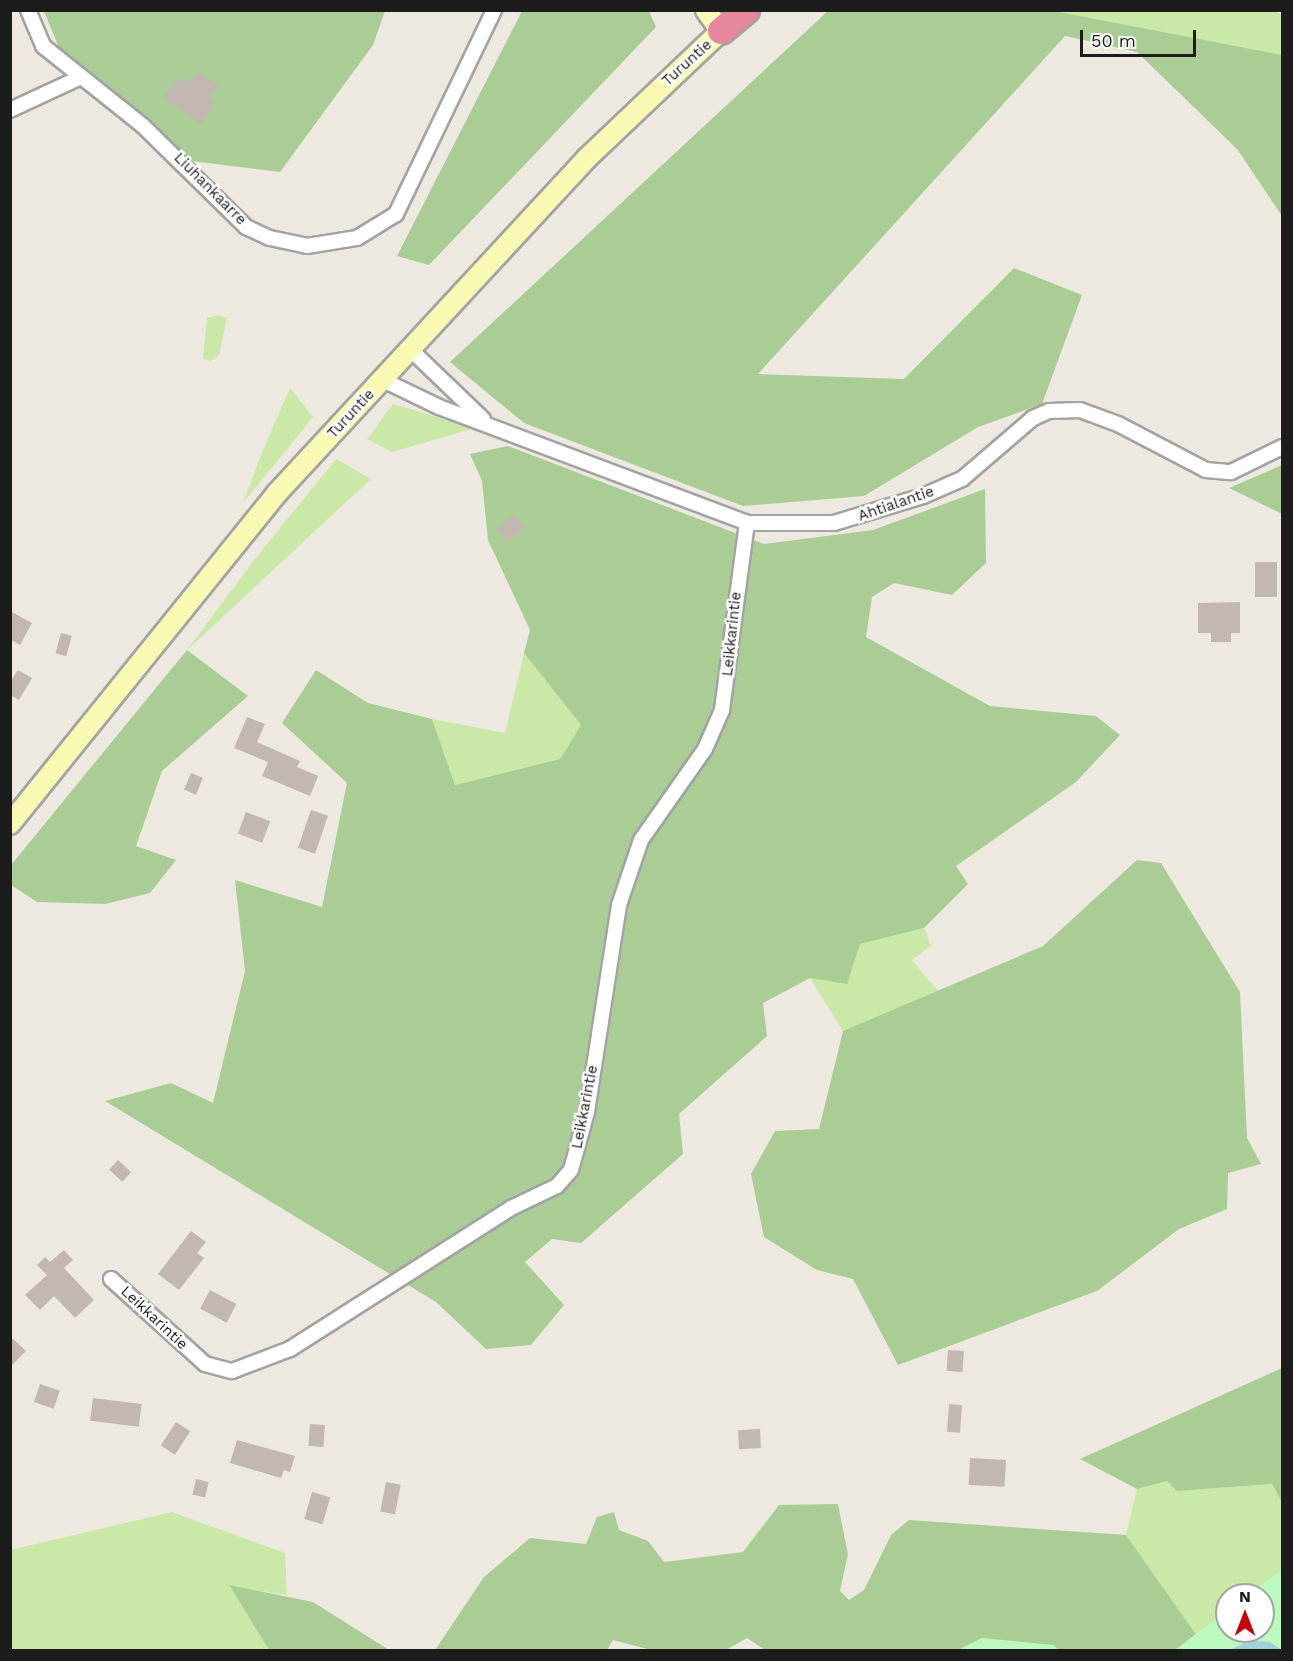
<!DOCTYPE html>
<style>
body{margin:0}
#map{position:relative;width:1293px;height:1661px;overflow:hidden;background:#ede9e1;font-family:"Work Sans",sans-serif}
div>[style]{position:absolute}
.grass>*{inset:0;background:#cae9a6}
.forest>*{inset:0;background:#a9cd95}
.park>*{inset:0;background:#bcf9be}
.water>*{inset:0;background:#a1d2dc}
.building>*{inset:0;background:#c2b8b1;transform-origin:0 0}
.roads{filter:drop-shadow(2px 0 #a3a3a3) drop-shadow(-2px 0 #a3a3a3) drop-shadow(0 2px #a3a3a3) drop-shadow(0 -2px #a3a3a3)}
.minor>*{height:14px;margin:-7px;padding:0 7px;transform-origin:7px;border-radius:7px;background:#fff}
.secondary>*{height:20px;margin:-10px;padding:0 10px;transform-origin:10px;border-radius:10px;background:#f9f9b3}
.motorway>*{height:26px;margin:-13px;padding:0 13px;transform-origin:13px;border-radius:13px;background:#e6879e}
span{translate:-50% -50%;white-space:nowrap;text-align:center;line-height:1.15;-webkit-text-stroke:5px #fff;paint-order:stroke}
.street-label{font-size:15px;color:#1c1c1c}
.frame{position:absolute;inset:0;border:12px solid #1c1c1c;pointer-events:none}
.north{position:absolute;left:1215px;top:1583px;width:60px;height:60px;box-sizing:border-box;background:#fff;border:2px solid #a4a4a4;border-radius:50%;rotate:0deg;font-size:16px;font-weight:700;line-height:24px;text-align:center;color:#1c1c1c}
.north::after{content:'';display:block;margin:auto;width:21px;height:27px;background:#c8000b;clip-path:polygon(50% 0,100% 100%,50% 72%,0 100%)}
.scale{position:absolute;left:1080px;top:30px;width:116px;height:27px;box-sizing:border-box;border:3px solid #1c1c1c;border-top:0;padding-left:8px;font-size:18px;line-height:21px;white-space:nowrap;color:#1c1c1c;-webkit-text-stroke:4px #fff;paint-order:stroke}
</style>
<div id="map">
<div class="grass">
<div style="clip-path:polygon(1054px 11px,1275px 11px,1282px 15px,1282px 55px)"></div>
<div style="clip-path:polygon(218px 315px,227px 318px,219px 355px,211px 361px,203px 359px,207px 318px)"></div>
<div style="clip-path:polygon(290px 388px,313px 417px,243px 503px,263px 450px)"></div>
<div style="clip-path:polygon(393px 404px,475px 428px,392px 452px,367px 439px)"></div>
<div style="clip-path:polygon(336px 459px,371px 479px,187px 650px,259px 554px)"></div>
<div style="clip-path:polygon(524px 653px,581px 725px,560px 759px,455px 785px,432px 719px,505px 733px)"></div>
<div style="clip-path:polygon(924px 928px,931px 946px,912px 960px,939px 992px,843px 1031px,810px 978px,847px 983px,860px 944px)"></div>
<div style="clip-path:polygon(evenodd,1167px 1481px,1177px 1491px,1272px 1484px,1282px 1503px,1282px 1646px,1207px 1650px,1126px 1535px,1137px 1489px,1167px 1481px,1227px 1595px,1263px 1595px,1263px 1631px,1227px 1631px,1227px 1595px)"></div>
<div style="clip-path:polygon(172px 1512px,285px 1553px,287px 1595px,229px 1586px,269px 1650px,11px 1650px,10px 1550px)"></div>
</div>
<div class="forest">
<div style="clip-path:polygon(44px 11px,385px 11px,373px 45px,280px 172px,191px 161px,62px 55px)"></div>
<div style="clip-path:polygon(522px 11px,649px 11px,656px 27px,429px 265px,397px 256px)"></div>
<div style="clip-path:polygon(828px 11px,1054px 11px,1282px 55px,1282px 216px,1237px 149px,1137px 52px,1065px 36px,758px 374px,904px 379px,1014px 268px,1082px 295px,1042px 404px,978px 427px,864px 496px,743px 506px,524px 423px,450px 362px)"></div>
<div style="clip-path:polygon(508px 446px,764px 544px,873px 530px,985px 489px,986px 563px,952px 595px,894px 583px,872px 597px,866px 637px,990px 706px,1096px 716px,1120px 735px,1076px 782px,956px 866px,968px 884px,924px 928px,860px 944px,847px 984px,810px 978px,763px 1003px,767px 1036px,679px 1114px,683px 1154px,581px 1243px,552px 1239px,525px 1262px,564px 1305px,531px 1345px,486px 1349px,436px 1302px,105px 1101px,171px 1083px,213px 1103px,245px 971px,235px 880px,322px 907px,347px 783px,282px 723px,316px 670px,368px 703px,432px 719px,455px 785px,560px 759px,581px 725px,524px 653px,530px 630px,488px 540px,482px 481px,470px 454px)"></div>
<div style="clip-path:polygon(1282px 465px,1282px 514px,1229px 488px,1280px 466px)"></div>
<div style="clip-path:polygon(187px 650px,248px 696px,162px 771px,136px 846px,176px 860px,150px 893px,105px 904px,37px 902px,11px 885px,11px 865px)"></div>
<div style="clip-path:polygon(1137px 860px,1161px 863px,1240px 992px,1247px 1138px,1261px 1164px,1228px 1173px,1227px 1209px,1179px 1229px,1097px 1291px,898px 1365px,853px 1279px,817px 1270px,764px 1237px,751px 1174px,775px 1131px,819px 1129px,843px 1031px,1043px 946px)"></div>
<div style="clip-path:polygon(1282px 1368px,1282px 1503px,1272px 1484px,1177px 1491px,1167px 1481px,1137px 1489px,1080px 1459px)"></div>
<div style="clip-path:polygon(838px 1504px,848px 1554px,840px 1591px,849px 1600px,864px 1590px,891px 1535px,909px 1520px,1126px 1535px,1207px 1650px,765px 1650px,747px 1638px,726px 1650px,651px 1650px,613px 1640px,607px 1650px,435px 1650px,484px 1577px,530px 1538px,586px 1544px,597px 1517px,614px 1512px,619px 1530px,648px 1541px,664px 1562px,743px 1552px,779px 1505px)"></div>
<div style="clip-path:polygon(229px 1585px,313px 1602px,389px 1650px,269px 1650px)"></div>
</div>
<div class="park">
<div style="clip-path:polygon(1282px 1570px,1282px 1650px,1175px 1650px,1227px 1610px,1227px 1631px,1263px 1631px,1263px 1595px,1248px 1595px)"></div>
<div style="clip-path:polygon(982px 1638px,1053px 1645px,1059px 1650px,958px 1650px)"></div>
</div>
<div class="water">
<div style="clip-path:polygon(1250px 1640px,1270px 1642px,1282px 1650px,1230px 1650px)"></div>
</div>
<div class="building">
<div style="clip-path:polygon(198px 71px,219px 85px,210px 98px,216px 102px,201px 124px,163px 98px,178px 76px,190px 84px)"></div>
<div style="left:514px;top:514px;width:17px;height:23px;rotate:50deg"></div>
<div style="left:1255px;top:562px;width:22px;height:35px"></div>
<div style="clip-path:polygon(1240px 602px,1240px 633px,1231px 633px,1231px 642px,1211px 642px,1211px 633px,1198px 633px,1198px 603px)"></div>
<div style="clip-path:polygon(10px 611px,32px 623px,20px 645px,10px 639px)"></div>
<div style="left:61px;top:633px;width:11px;height:21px;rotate:15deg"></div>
<div style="clip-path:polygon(18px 670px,32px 678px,19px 700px,10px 695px,10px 682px)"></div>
<div style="clip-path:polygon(247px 717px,265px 724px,257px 742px,300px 761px,297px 767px,318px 776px,310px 796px,262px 776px,268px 762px,234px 748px)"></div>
<div style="left:191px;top:773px;width:13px;height:18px;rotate:23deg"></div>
<div style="left:311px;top:810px;width:18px;height:40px;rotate:19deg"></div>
<div style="left:246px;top:812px;width:26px;height:23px;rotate:21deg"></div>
<div style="left:118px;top:1160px;width:18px;height:13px;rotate:43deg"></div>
<div style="clip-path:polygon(191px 1231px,206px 1242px,197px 1253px,204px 1258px,179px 1290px,158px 1274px)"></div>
<div style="clip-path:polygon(64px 1250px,73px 1260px,64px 1268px,94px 1300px,75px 1318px,54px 1296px,40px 1310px,25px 1295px,47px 1275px,37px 1265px,45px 1257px,50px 1262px)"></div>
<div style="left:210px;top:1290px;width:30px;height:21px;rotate:28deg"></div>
<div style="clip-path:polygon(10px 1336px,26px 1351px,10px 1367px)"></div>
<div style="left:948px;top:1350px;width:16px;height:21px;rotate:4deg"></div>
<div style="left:40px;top:1384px;width:21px;height:19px;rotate:19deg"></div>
<div style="left:93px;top:1398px;width:49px;height:23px;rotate:7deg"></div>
<div style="left:949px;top:1404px;width:13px;height:28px;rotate:4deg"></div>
<div style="left:176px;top:1422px;width:17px;height:28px;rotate:33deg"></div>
<div style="left:310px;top:1424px;width:15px;height:22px;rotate:4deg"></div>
<div style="left:760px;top:1429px;width:19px;height:22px;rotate:87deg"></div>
<div style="clip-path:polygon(237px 1440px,295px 1456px,290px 1472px,284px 1470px,281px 1478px,230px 1463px)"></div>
<div style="left:970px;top:1458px;width:36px;height:27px;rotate:3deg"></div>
<div style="left:196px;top:1479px;width:13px;height:16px;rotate:13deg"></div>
<div style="left:386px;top:1482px;width:15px;height:30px;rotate:11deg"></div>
<div style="left:312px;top:1492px;width:19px;height:28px;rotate:16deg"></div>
</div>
<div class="roads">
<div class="minor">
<div style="left:28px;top:10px;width:39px;rotate:67deg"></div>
<div style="left:43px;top:46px;width:127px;rotate:38.6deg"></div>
<div style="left:142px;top:125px;width:146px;rotate:44.4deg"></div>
<div style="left:246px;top:227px;width:26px;rotate:25deg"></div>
<div style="left:270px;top:238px;width:38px;rotate:12deg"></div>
<div style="left:307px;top:246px;width:51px;rotate:-9.1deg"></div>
<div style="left:357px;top:238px;width:46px;rotate:-31.6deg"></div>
<div style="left:396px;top:214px;width:226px;rotate:-64.3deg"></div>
<div style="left:10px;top:110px;width:76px;rotate:-24.9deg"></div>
<div style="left:411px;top:350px;width:100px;rotate:43.8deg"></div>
<div style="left:383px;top:380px;width:62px;rotate:25.7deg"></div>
<div style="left:439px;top:407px;width:329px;rotate:20.6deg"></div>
<div style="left:747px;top:523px;width:87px"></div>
<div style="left:834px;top:523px;width:93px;rotate:-16.9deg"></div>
<div style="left:923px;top:496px;width:43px;rotate:-23.6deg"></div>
<div style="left:962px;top:479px;width:94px;rotate:-40.7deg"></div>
<div style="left:1033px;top:418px;width:17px;rotate:-24deg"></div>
<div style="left:1049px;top:411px;width:31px;rotate:-2deg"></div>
<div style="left:1080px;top:410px;width:40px;rotate:20.2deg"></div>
<div style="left:1118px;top:424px;width:99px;rotate:27.6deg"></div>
<div style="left:1206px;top:470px;width:25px;rotate:5deg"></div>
<div style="left:1231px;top:472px;width:57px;rotate:-26.1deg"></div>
<div style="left:111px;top:1279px;width:127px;rotate:42.1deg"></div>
<div style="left:205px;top:1364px;width:28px;rotate:15deg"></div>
<div style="left:232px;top:1371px;width:62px;rotate:-20.8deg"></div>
<div style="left:290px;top:1349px;width:262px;rotate:-32.5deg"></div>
<div style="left:511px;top:1208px;width:51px;rotate:-25.6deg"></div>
<div style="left:557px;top:1186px;width:21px;rotate:-49deg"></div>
<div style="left:571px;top:1170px;width:60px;rotate:-74.6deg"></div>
<div style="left:587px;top:1112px;width:209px;rotate:-81.2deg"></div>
<div style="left:619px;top:905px;width:69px;rotate:-71.3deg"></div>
<div style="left:641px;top:840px;width:111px;rotate:-54.9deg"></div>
<div style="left:705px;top:749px;width:43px;rotate:-66.4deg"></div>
<div style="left:722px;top:710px;width:189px;rotate:-82.4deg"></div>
</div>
<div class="secondary">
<div style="left:10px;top:824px;width:425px;rotate:-51.1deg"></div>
<div style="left:277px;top:493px;width:455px;rotate:-47.2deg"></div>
<div style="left:586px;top:159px;width:186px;rotate:-43.5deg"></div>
<div style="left:721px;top:31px;width:26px;rotate:-126deg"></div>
</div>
<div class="motorway">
<div style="left:721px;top:31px;width:33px;rotate:-40deg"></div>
</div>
</div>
<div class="street-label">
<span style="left:687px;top:63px;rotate:-42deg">Turuntie</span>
<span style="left:210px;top:189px;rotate:45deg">Liuhankaarre</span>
<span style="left:351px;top:414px;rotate:-47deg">Turuntie</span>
<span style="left:896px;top:504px;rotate:-19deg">Ahtialantie</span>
<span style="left:732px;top:634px;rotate:-84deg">Leikkarintie</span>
<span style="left:585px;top:1107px;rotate:-79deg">Leikkarintie</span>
<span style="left:154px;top:1318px;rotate:43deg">Leikkarintie</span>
</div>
<div class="frame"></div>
<div class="north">N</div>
<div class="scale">50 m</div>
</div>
